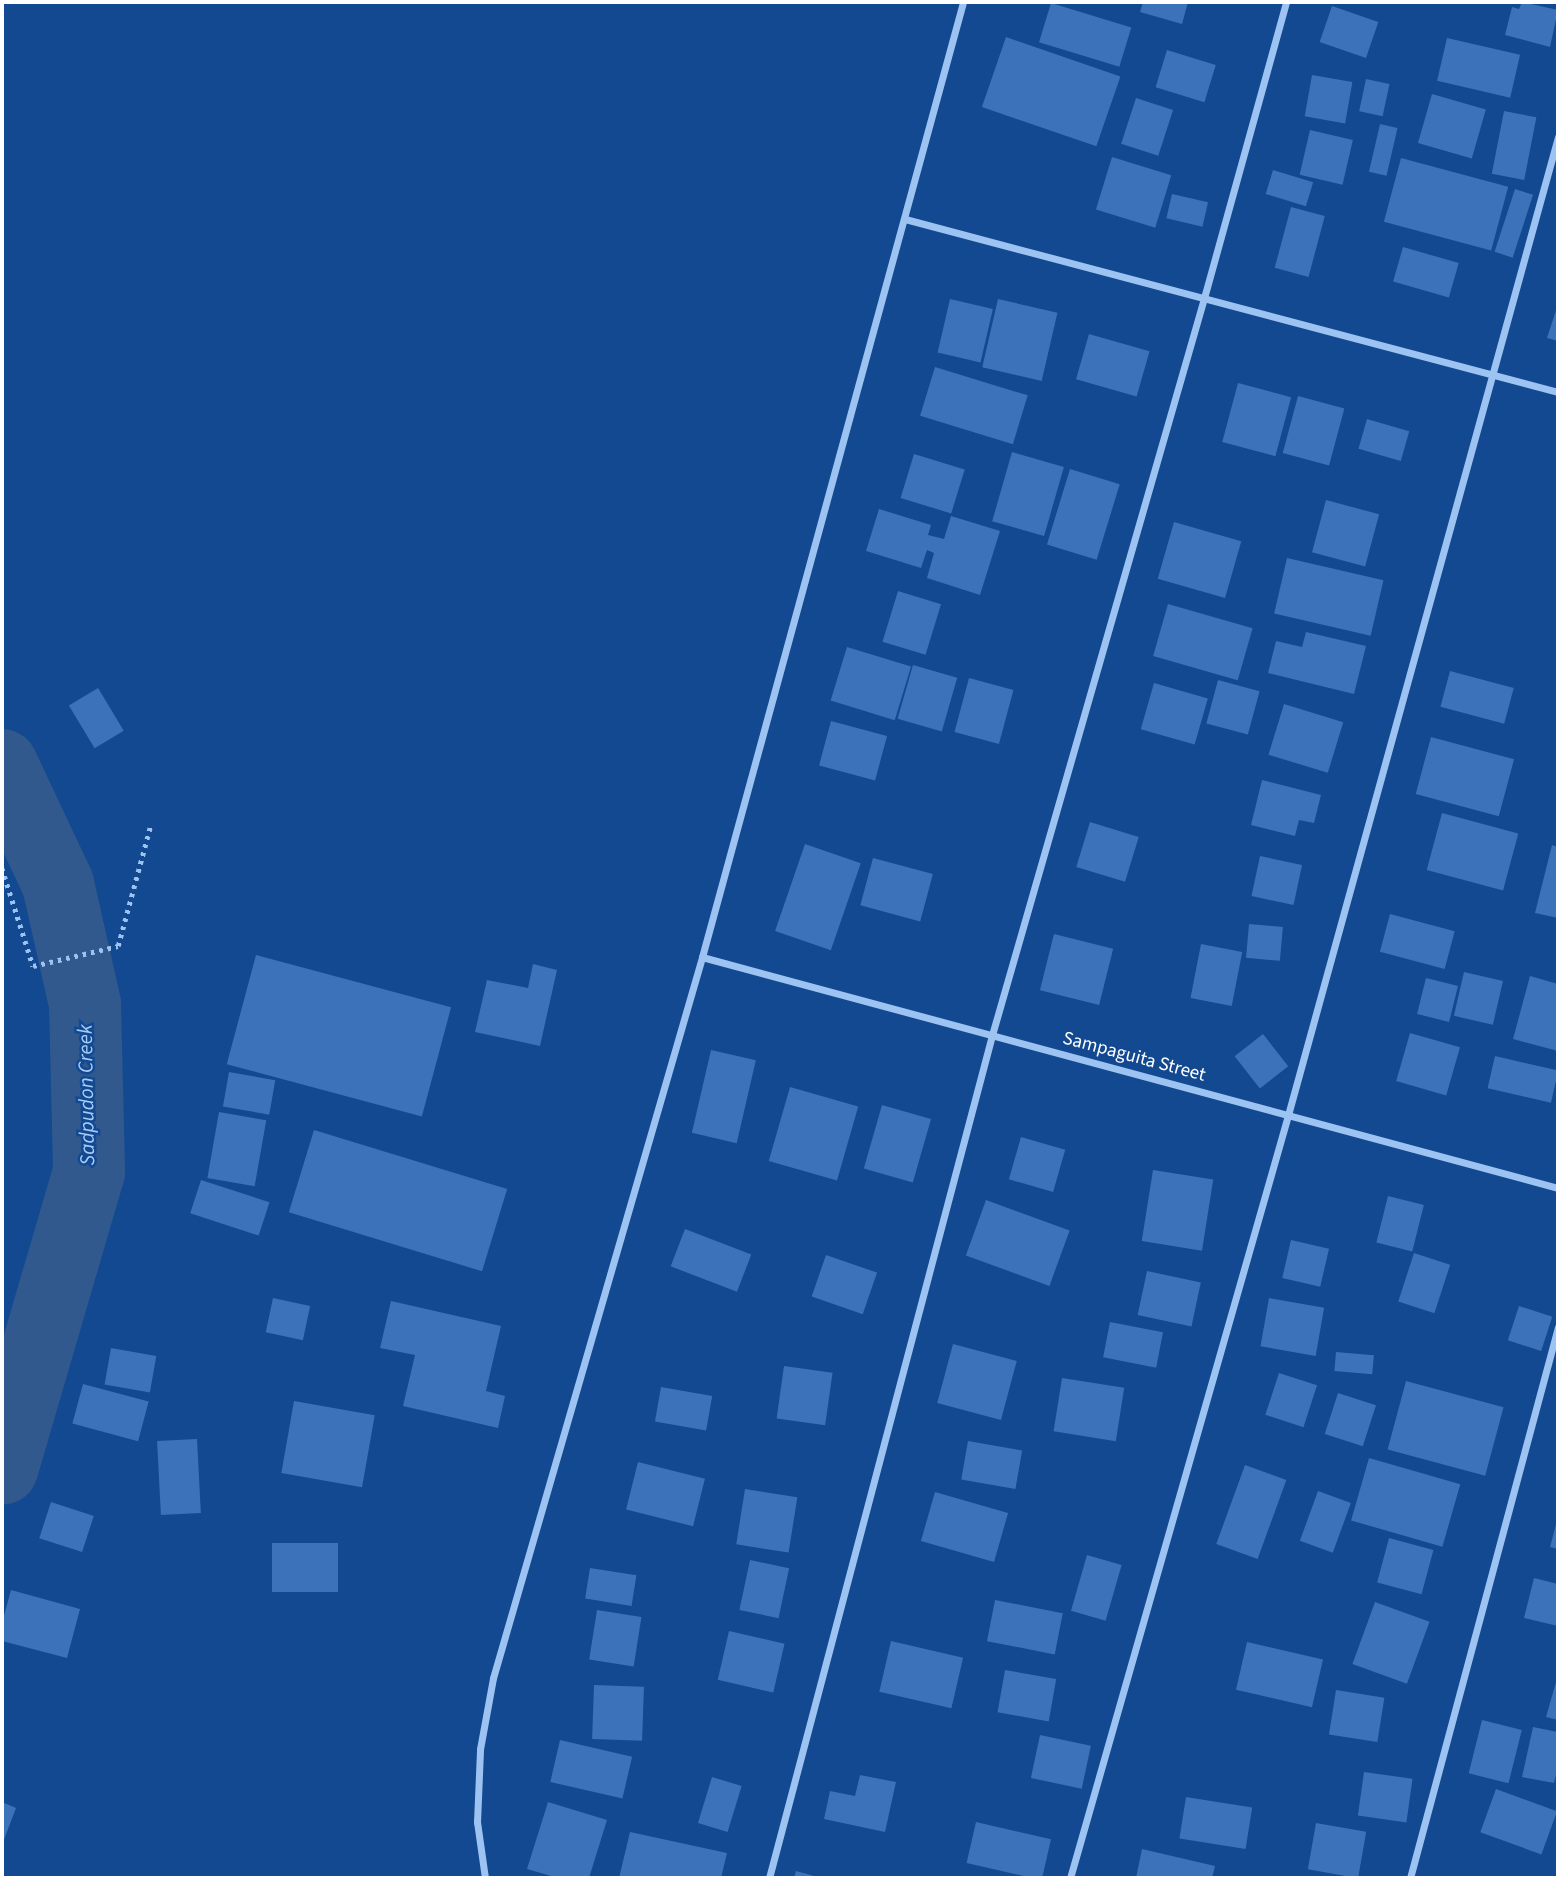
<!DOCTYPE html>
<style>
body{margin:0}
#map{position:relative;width:1560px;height:1880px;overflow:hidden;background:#124990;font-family:"Source Sans 3",sans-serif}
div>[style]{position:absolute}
.river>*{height:72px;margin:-36px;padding:0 36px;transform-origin:36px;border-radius:36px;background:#31598e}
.building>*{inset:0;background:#3b72b9;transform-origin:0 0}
.path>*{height:4.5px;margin-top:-2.25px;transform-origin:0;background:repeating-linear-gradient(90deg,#9dc3f2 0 3.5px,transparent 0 8.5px)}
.minor>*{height:7px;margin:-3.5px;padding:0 3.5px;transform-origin:3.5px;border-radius:3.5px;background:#9dc3f2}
span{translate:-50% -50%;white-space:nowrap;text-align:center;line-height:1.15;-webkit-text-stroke:5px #124990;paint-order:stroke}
.street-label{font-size:19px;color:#fff}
.water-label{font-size:21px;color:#a9cdf9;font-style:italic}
.frame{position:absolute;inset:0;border:4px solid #fff;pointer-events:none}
</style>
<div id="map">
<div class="river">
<div style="left:2px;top:765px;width:132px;rotate:64.8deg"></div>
<div style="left:58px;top:884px;width:123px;rotate:77.3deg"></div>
<div style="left:85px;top:1004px;width:168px;rotate:88.6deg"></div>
<div style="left:89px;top:1172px;width:309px;rotate:106.3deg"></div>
</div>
<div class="building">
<div style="clip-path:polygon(1143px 2px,1188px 2px,1182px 24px,1140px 12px)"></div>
<div style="clip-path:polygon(1522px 2px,1558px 10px,1550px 47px,1505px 35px,1512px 7px,1519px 9px)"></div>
<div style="left:1051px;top:3px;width:84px;height:41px;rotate:17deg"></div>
<div style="left:1332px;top:6px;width:49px;height:38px;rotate:19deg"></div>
<div style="left:1006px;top:37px;width:121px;height:74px;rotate:19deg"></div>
<div style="left:1447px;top:38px;width:75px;height:44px;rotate:13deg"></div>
<div style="left:1167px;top:50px;width:51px;height:39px;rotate:17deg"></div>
<div style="left:1312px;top:75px;width:41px;height:42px;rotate:10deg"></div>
<div style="left:1366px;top:79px;width:24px;height:33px;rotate:12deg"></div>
<div style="left:1432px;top:94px;width:56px;height:51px;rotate:16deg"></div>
<div style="left:1136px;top:98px;width:39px;height:48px;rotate:18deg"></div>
<div style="left:1504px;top:111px;width:33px;height:64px;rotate:11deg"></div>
<div style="left:1380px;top:124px;width:18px;height:49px;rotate:13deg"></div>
<div style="left:1310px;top:130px;width:44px;height:46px;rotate:13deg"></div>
<div style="left:1112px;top:157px;width:62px;height:55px;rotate:17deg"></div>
<div style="left:1401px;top:158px;width:111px;height:66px;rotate:15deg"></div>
<div style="left:1273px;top:170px;width:42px;height:25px;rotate:17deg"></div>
<div style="left:1515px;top:189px;width:19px;height:66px;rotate:18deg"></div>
<div style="left:1172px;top:194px;width:37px;height:25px;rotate:13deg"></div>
<div style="left:1291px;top:207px;width:35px;height:63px;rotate:15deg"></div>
<div style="left:1403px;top:247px;width:58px;height:36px;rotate:16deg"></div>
<div style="left:950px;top:299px;width:44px;height:55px;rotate:13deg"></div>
<div style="left:998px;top:299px;width:61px;height:70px;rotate:13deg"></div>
<div style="clip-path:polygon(1558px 304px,1558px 341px,1547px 338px)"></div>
<div style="left:1089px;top:334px;width:63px;height:47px;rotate:16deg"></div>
<div style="left:935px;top:367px;width:97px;height:51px;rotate:17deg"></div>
<div style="left:1238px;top:383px;width:55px;height:61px;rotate:15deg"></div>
<div style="left:1298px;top:396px;width:48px;height:59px;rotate:15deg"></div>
<div style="left:1367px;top:419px;width:44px;height:31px;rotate:16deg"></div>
<div style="left:1012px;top:452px;width:54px;height:72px;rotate:16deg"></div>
<div style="left:914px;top:454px;width:53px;height:46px;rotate:17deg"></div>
<div style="left:1070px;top:469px;width:52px;height:79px;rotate:17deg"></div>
<div style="left:1326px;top:500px;width:55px;height:54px;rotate:15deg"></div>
<div style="clip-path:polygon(879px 509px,931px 525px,928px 535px,944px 539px,951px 516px,1000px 531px,980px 595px,927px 578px,934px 553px,927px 550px,921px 568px,866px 551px)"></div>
<div style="left:1174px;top:522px;width:70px;height:59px;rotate:16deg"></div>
<div style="left:1287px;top:558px;width:99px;height:57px;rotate:13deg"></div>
<div style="left:898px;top:591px;width:45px;height:53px;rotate:17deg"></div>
<div style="left:1168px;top:604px;width:88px;height:54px;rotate:16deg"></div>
<div style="clip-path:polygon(1306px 632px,1366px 646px,1354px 694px,1268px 673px,1276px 641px,1302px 647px)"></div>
<div style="left:847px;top:647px;width:67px;height:56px;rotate:17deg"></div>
<div style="left:913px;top:665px;width:46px;height:56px;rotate:16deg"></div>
<div style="left:1450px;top:671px;width:66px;height:37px;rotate:15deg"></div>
<div style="left:969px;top:678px;width:46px;height:56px;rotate:15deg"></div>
<div style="left:1218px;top:680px;width:43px;height:45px;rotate:15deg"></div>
<div style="left:1154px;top:683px;width:56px;height:48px;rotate:16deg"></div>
<div style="left:98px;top:688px;width:50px;height:34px;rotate:59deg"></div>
<div style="left:1284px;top:704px;width:62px;height:53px;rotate:17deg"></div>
<div style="left:831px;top:721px;width:58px;height:46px;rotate:15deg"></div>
<div style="left:1431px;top:737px;width:86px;height:59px;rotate:15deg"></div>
<div style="clip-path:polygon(1262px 780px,1321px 795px,1314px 823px,1299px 820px,1295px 836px,1251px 825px)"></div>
<div style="left:1442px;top:813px;width:79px;height:59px;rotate:15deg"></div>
<div style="left:1090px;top:822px;width:51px;height:47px;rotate:17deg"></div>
<div style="left:805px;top:844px;width:59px;height:92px;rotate:19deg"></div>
<div style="clip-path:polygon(1552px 845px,1558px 847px,1558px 918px,1535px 913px)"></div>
<div style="left:1260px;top:856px;width:43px;height:41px;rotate:12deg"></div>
<div style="left:873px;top:858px;width:62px;height:49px;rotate:15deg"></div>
<div style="left:1390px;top:914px;width:67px;height:39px;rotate:15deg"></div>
<div style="left:1249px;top:924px;width:34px;height:34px;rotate:5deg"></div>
<div style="left:1054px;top:934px;width:61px;height:58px;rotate:14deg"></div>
<div style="left:1201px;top:944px;width:42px;height:55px;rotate:11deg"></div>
<div style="left:256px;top:955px;width:202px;height:113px;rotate:15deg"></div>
<div style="clip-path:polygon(533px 964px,557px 970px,540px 1046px,475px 1032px,487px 980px,528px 988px)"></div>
<div style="left:1464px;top:972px;width:40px;height:45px;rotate:13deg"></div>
<div style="clip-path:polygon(1530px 976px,1558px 984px,1558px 1051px,1513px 1039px)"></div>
<div style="left:1426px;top:978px;width:33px;height:37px;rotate:14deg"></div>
<div style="left:1410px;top:1033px;width:52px;height:50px;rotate:16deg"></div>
<div style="left:1263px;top:1034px;width:41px;height:36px;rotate:52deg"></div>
<div style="left:711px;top:1050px;width:46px;height:85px;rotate:13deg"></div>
<div style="left:1495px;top:1056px;width:65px;height:33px;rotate:13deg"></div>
<div style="left:229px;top:1072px;width:47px;height:35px;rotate:10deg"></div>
<div style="left:790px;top:1087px;width:71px;height:77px;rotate:16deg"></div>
<div style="left:882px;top:1105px;width:51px;height:66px;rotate:16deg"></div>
<div style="left:219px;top:1112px;width:48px;height:67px;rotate:10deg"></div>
<div style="left:314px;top:1130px;width:202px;height:86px;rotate:17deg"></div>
<div style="left:1021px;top:1137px;width:46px;height:44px;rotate:16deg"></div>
<div style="left:1153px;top:1170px;width:61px;height:72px;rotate:9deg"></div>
<div style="left:201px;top:1180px;width:72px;height:35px;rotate:18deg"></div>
<div style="left:1388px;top:1196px;width:37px;height:48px;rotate:14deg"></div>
<div style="left:986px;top:1200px;width:89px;height:59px;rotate:20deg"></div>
<div style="left:685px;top:1229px;width:71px;height:40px;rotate:21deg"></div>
<div style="left:1291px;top:1240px;width:39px;height:39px;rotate:13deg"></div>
<div style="left:1414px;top:1253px;width:38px;height:51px;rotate:18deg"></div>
<div style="left:826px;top:1255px;width:54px;height:44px;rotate:19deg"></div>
<div style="left:1147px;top:1271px;width:55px;height:45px;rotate:12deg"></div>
<div style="left:273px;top:1298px;width:38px;height:35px;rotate:12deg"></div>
<div style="left:1269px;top:1298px;width:56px;height:49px;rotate:10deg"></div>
<div style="clip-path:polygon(391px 1301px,501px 1326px,486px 1391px,505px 1396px,498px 1428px,403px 1406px,415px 1355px,380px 1348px)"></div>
<div style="left:1519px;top:1306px;width:35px;height:36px;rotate:18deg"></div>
<div style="left:1110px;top:1322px;width:54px;height:36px;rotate:11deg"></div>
<div style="left:953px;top:1344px;width:66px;height:61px;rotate:15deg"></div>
<div style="left:111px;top:1348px;width:46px;height:37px;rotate:10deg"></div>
<div style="left:1336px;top:1352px;width:38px;height:19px;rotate:5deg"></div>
<div style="left:784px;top:1366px;width:49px;height:53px;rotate:8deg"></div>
<div style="left:1279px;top:1373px;width:40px;height:44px;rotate:18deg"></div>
<div style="left:1062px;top:1378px;width:63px;height:54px;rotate:9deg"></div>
<div style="left:1406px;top:1381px;width:101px;height:71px;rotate:15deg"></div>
<div style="left:83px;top:1384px;width:68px;height:41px;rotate:15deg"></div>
<div style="left:661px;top:1387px;width:52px;height:35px;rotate:10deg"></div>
<div style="left:1338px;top:1393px;width:40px;height:43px;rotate:18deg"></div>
<div style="left:294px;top:1401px;width:82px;height:73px;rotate:10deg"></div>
<div style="left:197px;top:1439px;width:74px;height:40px;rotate:87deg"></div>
<div style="left:968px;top:1441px;width:55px;height:39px;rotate:10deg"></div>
<div style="left:1369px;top:1458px;width:95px;height:65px;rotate:16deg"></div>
<div style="left:638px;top:1462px;width:69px;height:49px;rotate:14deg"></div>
<div style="left:1245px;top:1465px;width:44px;height:84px;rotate:20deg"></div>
<div style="left:745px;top:1489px;width:53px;height:56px;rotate:9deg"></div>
<div style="left:1318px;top:1491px;width:35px;height:53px;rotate:20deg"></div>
<div style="left:935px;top:1492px;width:76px;height:51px;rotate:16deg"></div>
<div style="left:51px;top:1502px;width:45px;height:38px;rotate:18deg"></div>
<div style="clip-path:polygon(1558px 1517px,1558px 1549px,1550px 1547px)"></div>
<div style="left:1389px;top:1538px;width:46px;height:46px;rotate:15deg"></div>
<div style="left:338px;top:1543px;width:49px;height:66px;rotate:90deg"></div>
<div style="left:1087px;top:1555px;width:36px;height:58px;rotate:16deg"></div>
<div style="left:750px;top:1560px;width:40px;height:51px;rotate:12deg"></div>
<div style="left:590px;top:1568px;width:47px;height:31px;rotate:9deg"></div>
<div style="clip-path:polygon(1534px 1578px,1558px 1584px,1558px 1626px,1524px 1618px)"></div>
<div style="clip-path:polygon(11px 1590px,80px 1609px,67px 1658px,2px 1641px,2px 1623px)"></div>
<div style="left:995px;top:1600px;width:69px;height:42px;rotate:11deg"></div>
<div style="left:1375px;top:1602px;width:58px;height:66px;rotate:20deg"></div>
<div style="left:597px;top:1610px;width:45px;height:50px;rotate:9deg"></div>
<div style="left:729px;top:1631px;width:57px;height:50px;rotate:13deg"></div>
<div style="left:891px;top:1641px;width:74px;height:52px;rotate:13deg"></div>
<div style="left:1247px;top:1642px;width:78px;height:49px;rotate:13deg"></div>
<div style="left:1005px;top:1670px;width:52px;height:43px;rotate:10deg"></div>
<div style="clip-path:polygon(1558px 1675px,1558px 1720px,1546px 1717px)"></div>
<div style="left:594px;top:1685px;width:50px;height:54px;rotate:2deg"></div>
<div style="left:1336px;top:1690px;width:49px;height:45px;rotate:9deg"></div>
<div style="left:1482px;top:1720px;width:41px;height:55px;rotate:14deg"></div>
<div style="clip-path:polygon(1533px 1727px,1558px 1732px,1558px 1766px,1554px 1783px,1522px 1777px)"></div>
<div style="left:1040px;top:1735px;width:52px;height:44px;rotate:12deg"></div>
<div style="left:560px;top:1740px;width:74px;height:43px;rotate:13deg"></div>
<div style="left:1364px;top:1772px;width:49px;height:44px;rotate:8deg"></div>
<div style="clip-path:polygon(860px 1775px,896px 1782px,885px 1832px,824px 1819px,830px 1791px,855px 1796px)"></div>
<div style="left:712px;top:1777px;width:31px;height:48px;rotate:17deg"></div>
<div style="left:1496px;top:1789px;width:65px;height:46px;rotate:20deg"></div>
<div style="left:1186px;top:1797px;width:67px;height:42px;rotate:9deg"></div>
<div style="clip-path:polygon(2px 1802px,16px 1808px,2px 1845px)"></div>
<div style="clip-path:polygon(548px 1802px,607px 1820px,589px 1878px,558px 1878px,527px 1869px)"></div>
<div style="left:976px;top:1822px;width:77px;height:42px;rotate:13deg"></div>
<div style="left:1316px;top:1823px;width:51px;height:47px;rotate:10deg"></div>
<div style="clip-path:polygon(630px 1832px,727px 1853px,721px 1878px,619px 1878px)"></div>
<div style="clip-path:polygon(1142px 1849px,1215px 1866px,1212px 1878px,1136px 1878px)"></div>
<div style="clip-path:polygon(796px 1871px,818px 1877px,818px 1878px,794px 1878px)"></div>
</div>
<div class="path">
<div style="left:2px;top:868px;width:103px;rotate:72.4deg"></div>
<div style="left:33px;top:966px;width:87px;rotate:-13.2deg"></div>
<div style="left:118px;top:946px;width:126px;rotate:-74.9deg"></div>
</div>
<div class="minor">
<div style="left:905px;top:219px;width:676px;rotate:14.84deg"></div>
<div style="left:702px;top:957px;width:887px;rotate:15.1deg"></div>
<div style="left:485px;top:1878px;width:57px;rotate:-98.1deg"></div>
<div style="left:477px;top:1822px;width:73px;rotate:-87.6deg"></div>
<div style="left:480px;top:1749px;width:72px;rotate:-79.6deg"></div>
<div style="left:493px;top:1678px;width:751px;rotate:-73.83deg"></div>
<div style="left:702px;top:957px;width:990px;rotate:-74.71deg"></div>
<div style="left:769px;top:1878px;width:872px;rotate:-75.18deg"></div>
<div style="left:992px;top:1035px;width:767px;rotate:-73.95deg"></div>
<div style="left:1204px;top:298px;width:307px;rotate:-74.5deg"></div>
<div style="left:1070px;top:1878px;width:794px;rotate:-74.05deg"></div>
<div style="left:1288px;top:1115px;width:1015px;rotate:-74.57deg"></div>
<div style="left:1410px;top:1878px;width:571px;rotate:-74.97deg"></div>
</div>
<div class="street-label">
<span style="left:1134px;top:1057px;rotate:15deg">Sampaguita Street</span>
</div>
<div class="water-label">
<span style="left:86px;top:1095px;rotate:-91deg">Sadpudon Creek</span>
</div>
<div class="frame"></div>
</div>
